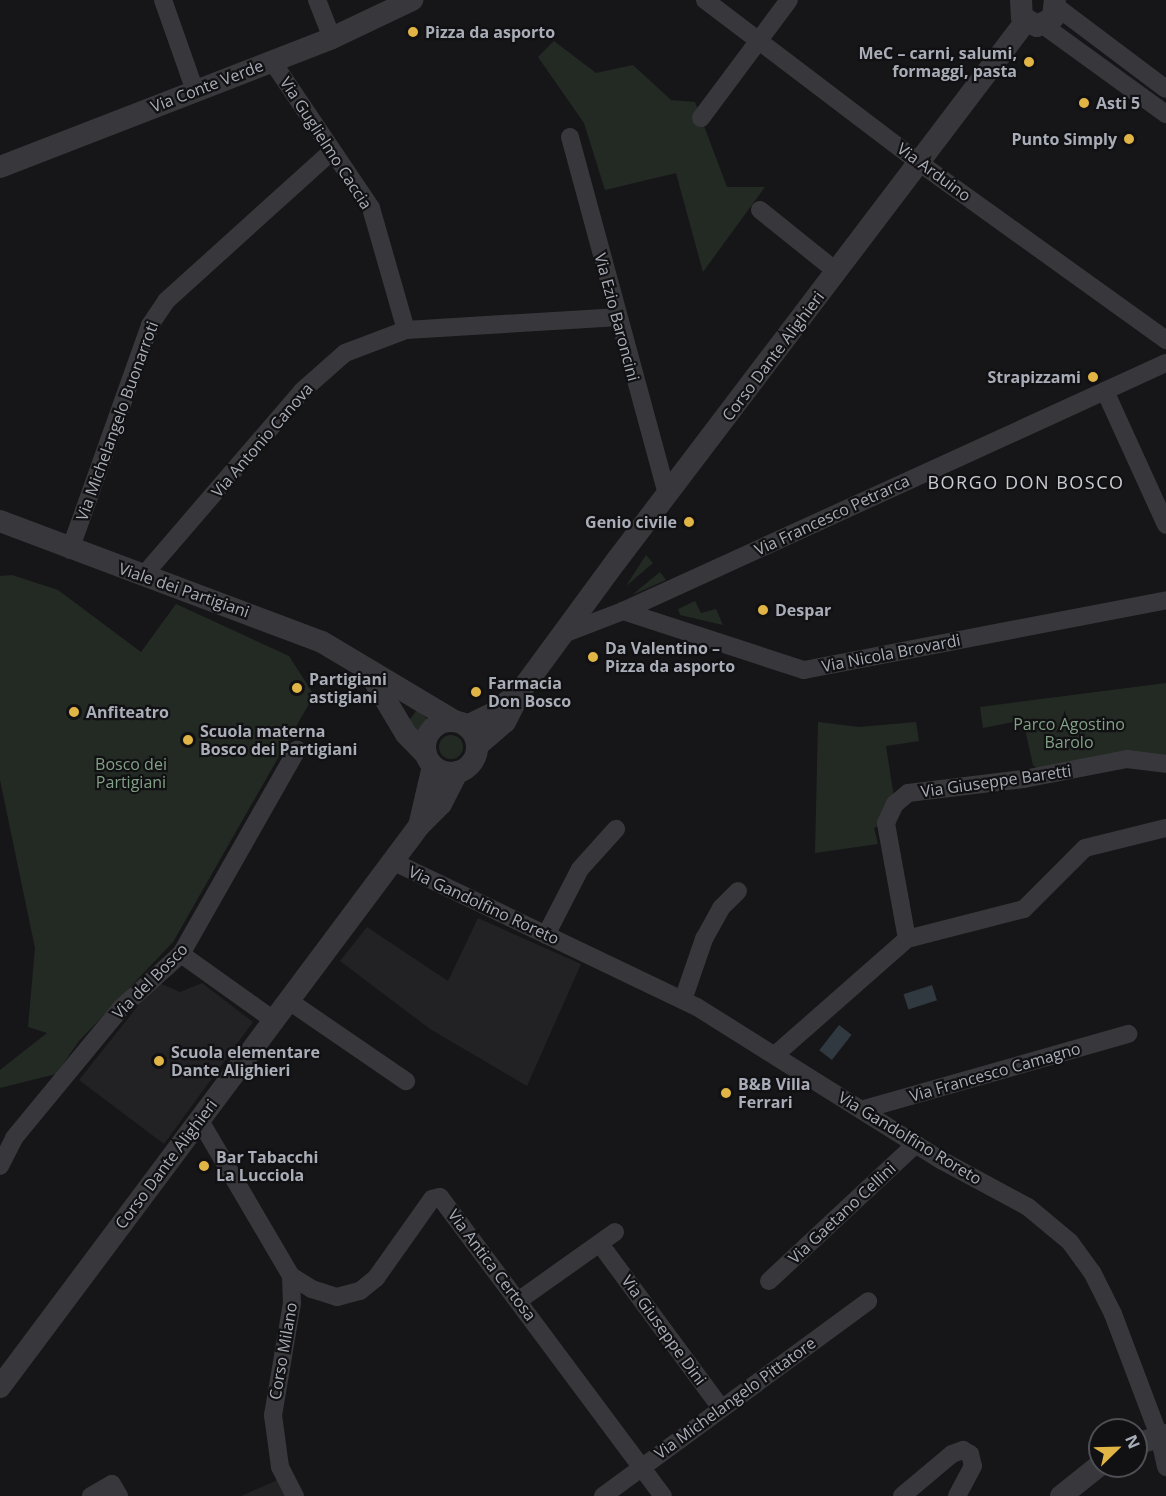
<!DOCTYPE html>
<meta charset="utf-8">
<style>
body{margin:0}
#map{position:relative;width:1166px;height:1496px;overflow:hidden;background:#161618;font-family:"Open Sans",sans-serif}
div>[style]{position:absolute}
.built>*{inset:0;background:#222225}
.green>*{inset:0;background:#232a24}
.round{border-radius:50%}
.water>*{inset:0;background:#303840;transform-origin:0 0}
.minor>*{height:18px;margin:-9px;padding:0 9px;transform-origin:9px;border-radius:9px;background:#38383c}
.tertiary>*{height:22px;margin:-11px;padding:0 11px;transform-origin:11px;border-radius:11px;background:#38383c}
.tertiary>.ring{margin:-11px;padding:0;box-sizing:content-box;background:none;border:22px solid #38383c;border-radius:50%}
.dots>*{width:16px;height:16px;translate:-50% -50%;box-sizing:border-box;border:3px solid #111113;border-radius:50%}
span{translate:-50% -50%;white-space:nowrap;text-align:center;line-height:1.15;-webkit-text-stroke:4.5px #111113;paint-order:stroke}
.poi-label{font-size:16px;color:#a9adb7;font-weight:700}
.left{translate:0 -50%;text-align:left}
.right{translate:-100% -50%;text-align:right}
.street-label{font-size:16px;color:#a9adb7}
.park-label{font-size:16px;color:#82a086}
.neighbourhood-label{font-size:18px;color:#caccd3;letter-spacing:1.5px}
.north{position:absolute;left:1088px;top:1418px;width:60px;height:60px;box-sizing:border-box;background:#111113;border:2px solid #4e4f55;border-radius:50%;rotate:67deg;font-size:16px;font-weight:700;line-height:24px;text-align:center;color:#a9adb7}
.north::after{content:'';display:block;margin:auto;width:21px;height:27px;background:#e1b545;clip-path:polygon(50% 0,100% 100%,50% 72%,0 100%)}
</style>
<div id="map">
<div class="built">
<div style="clip-path:polygon(478px 918px,581px 964px,527px 1086px,430px 1029px,340px 961px,367px 927px,448px 981px)"></div>
<div style="clip-path:polygon(157px 982px,180px 992px,202px 983px,253px 1022px,164px 1144px,79px 1080px)"></div>
<div style="clip-path:polygon(280px 1479px,288px 1496px,241px 1496px)"></div>
</div>
<div class="green">
<div style="clip-path:polygon(554px 41px,596px 73px,633px 65px,671px 100px,695px 102px,727px 187px,765px 187px,703px 272px,676px 173px,605px 190px,584px 123px,538px 57px)"></div>
<div style="clip-path:polygon(646px 555px,653px 563px,626px 586px)"></div>
<div style="clip-path:polygon(660px 572px,666px 580px,632px 595px)"></div>
<div style="clip-path:polygon(12px 575px,58px 590px,141px 652px,176px 604px,289px 656px,314px 695px,173px 942px,79px 1041px,56px 1074px,0 1088px,0 1070px,47px 1033px,28px 1027px,35px 948px,0 780px,0 576px)"></div>
<div style="clip-path:polygon(695px 601px,701px 613px,716px 609px,723px 625px,680px 615px,678px 609px)"></div>
<div style="clip-path:polygon(1166px 683px,1166px 764px,1046px 775px,1033px 765px,1023px 720px,983px 728px,980px 707px)"></div>
<div style="clip-path:polygon(417px 710px,430px 721px,419px 736px,407px 723px)"></div>
<div style="clip-path:polygon(818px 722px,859px 727px,916px 722px,919px 741px,886px 746px,895px 804px,886px 823px,874px 828px,878px 844px,815px 853px)"></div>
<div class="round" style="left:439px;top:735px;width:24px;height:24px"></div>
</div>
<div class="water">
<div style="left:932px;top:985px;width:16px;height:30px;rotate:72deg"></div>
<div style="left:839px;top:1025px;width:16px;height:32px;rotate:38deg"></div>
</div>
<div class="minor">
<div style="left:163px;top:0;width:96px;rotate:70.6deg"></div>
<div style="left:317px;top:0;width:41px;rotate:68.5deg"></div>
<div style="left:705px;top:0;width:266px;rotate:37.2deg"></div>
<div style="left:917px;top:161px;width:307px;rotate:35.7deg"></div>
<div style="left:1057px;top:7px;width:136px;rotate:37deg"></div>
<div style="left:1043px;top:25px;width:152px;rotate:35.9deg"></div>
<div style="left:272px;top:61px;width:177px;rotate:56deg"></div>
<div style="left:371px;top:208px;width:127px;rotate:74deg"></div>
<div style="left:701px;top:118px;width:147px;rotate:-53.3deg"></div>
<div style="left:570px;top:137px;width:371px;rotate:74.8deg"></div>
<div style="left:760px;top:210px;width:97px;rotate:38.8deg"></div>
<div style="left:1105px;top:391px;width:147px;rotate:65.5deg"></div>
<div style="left:70px;top:550px;width:239px;rotate:-70.4deg"></div>
<div style="left:150px;top:325px;width:29px;rotate:-56deg"></div>
<div style="left:166px;top:301px;width:224px;rotate:-42.1deg"></div>
<div style="left:143px;top:576px;width:244px;rotate:-49.3deg"></div>
<div style="left:302px;top:391px;width:57px;rotate:-41.5deg"></div>
<div style="left:345px;top:353px;width:65px;rotate:-20.7deg"></div>
<div style="left:406px;top:330px;width:210px;rotate:-3.5deg"></div>
<div style="left:623px;top:611px;width:190px;rotate:18.1deg"></div>
<div style="left:804px;top:670px;width:369px;rotate:-10.9deg"></div>
<div style="left:563px;top:634px;width:64px;rotate:-21deg"></div>
<div style="left:623px;top:611px;width:597px;rotate:-24.55deg"></div>
<div style="left:394px;top:862px;width:336px;rotate:25.6deg"></div>
<div style="left:697px;top:1007px;width:288px;rotate:32.1deg"></div>
<div style="left:941px;top:1160px;width:99px;rotate:28.4deg"></div>
<div style="left:1028px;top:1207px;width:55px;rotate:39.8deg"></div>
<div style="left:1070px;top:1242px;width:37px;rotate:54deg"></div>
<div style="left:1092px;top:1272px;width:47px;rotate:63.4deg"></div>
<div style="left:1113px;top:1314px;width:130px;rotate:69.3deg"></div>
<div style="left:1159px;top:1436px;width:32px;rotate:77deg"></div>
<div style="left:546px;top:935px;width:74px;rotate:-62.7deg"></div>
<div style="left:580px;top:869px;width:54px;rotate:-48deg"></div>
<div style="left:907px;top:939px;width:118px;rotate:-100.3deg"></div>
<div style="left:886px;top:823px;width:21px;rotate:-65deg"></div>
<div style="left:895px;top:804px;width:17px;rotate:-40deg"></div>
<div style="left:908px;top:793px;width:117px;rotate:-6.9deg"></div>
<div style="left:1024px;top:779px;width:105px;rotate:-11deg"></div>
<div style="left:1127px;top:759px;width:39px;rotate:7deg"></div>
<div style="left:181px;top:954px;width:115px;rotate:35.5deg"></div>
<div style="left:683px;top:1000px;width:65px;rotate:-71deg"></div>
<div style="left:704px;top:939px;width:35px;rotate:-61deg"></div>
<div style="left:721px;top:908px;width:24px;rotate:-45deg"></div>
<div style="left:289px;top:1001px;width:142px;rotate:34.4deg"></div>
<div style="left:775px;top:1055px;width:176px;rotate:-41.3deg"></div>
<div style="left:907px;top:939px;width:121px;rotate:-14.4deg"></div>
<div style="left:1024px;top:909px;width:86px;rotate:-45deg"></div>
<div style="left:1085px;top:848px;width:83px;rotate:-13.9deg"></div>
<div style="left:861px;top:1110px;width:278px;rotate:-15.9deg"></div>
<div style="left:199px;top:1119px;width:182px;rotate:59.6deg"></div>
<div style="left:291px;top:1276px;width:27px;rotate:88deg"></div>
<div style="left:292px;top:1303px;width:114px;rotate:99.6deg"></div>
<div style="left:273px;top:1415px;width:52px;rotate:82.3deg"></div>
<div style="left:280px;top:1467px;width:33px;rotate:63deg"></div>
<div style="left:0;top:1166px;width:31px;rotate:-63deg"></div>
<div style="left:14px;top:1138px;width:168px;rotate:-50.5deg"></div>
<div style="left:121px;top:1008px;width:81px;rotate:-42deg"></div>
<div style="left:181px;top:954px;width:235px;rotate:-60.4deg"></div>
<div style="left:606px;top:1252px;width:194px;rotate:53.6deg"></div>
<div style="left:291px;top:1276px;width:25px;rotate:32deg"></div>
<div style="left:312px;top:1289px;width:26px;rotate:18deg"></div>
<div style="left:337px;top:1297px;width:24px;rotate:-15deg"></div>
<div style="left:360px;top:1291px;width:21px;rotate:-39deg"></div>
<div style="left:376px;top:1278px;width:97px;rotate:-54.7deg"></div>
<div style="left:432px;top:1199px;width:8px;rotate:-14deg"></div>
<div style="left:440px;top:1197px;width:373px;rotate:53.3deg"></div>
<div style="left:769px;top:1281px;width:201px;rotate:-43deg"></div>
<div style="left:518px;top:1301px;width:119px;rotate:-35.4deg"></div>
<div style="left:91px;top:1496px;width:24px;rotate:-30deg"></div>
<div style="left:112px;top:1484px;width:14px;rotate:60deg"></div>
<div style="left:603px;top:1496px;width:329px;rotate:-36.3deg"></div>
<div style="left:902px;top:1496px;width:65px;rotate:-40deg"></div>
<div style="left:952px;top:1454px;width:12px;rotate:-20deg"></div>
<div style="left:963px;top:1450px;width:8px;rotate:30deg"></div>
<div style="left:970px;top:1454px;width:12px;rotate:76deg"></div>
<div style="left:973px;top:1466px;width:34px;rotate:118deg"></div>
</div>
<div class="tertiary">
<div style="left:1021px;top:0;width:17px;rotate:87deg"></div>
<div style="left:1022px;top:17px;width:17px;rotate:31deg"></div>
<div style="left:1037px;top:26px;width:18px;rotate:-27deg"></div>
<div style="left:1053px;top:18px;width:18px;rotate:-84deg"></div>
<div style="left:0;top:167px;width:356px;rotate:-21.2deg"></div>
<div style="left:332px;top:38px;width:89px;rotate:-25.4deg"></div>
<div style="left:0;top:521px;width:344px;rotate:20.6deg"></div>
<div style="left:322px;top:642px;width:152px;rotate:30.8deg"></div>
<div style="left:369px;top:672px;width:72px;rotate:59.2deg"></div>
<div style="left:406px;top:734px;width:29px;rotate:46deg"></div>
<div class="ring" style="left:425px;top:721px;width:30px;height:30px"></div>
<div style="left:467px;top:726px;width:30px;rotate:-26deg"></div>
<div style="left:494px;top:713px;width:26px;rotate:-40deg"></div>
<div style="left:477px;top:746px;width:37px;rotate:-41deg"></div>
<div style="left:505px;top:722px;width:34px;rotate:-63deg"></div>
<div style="left:520px;top:692px;width:164px;rotate:-53.7deg"></div>
<div style="left:617px;top:560px;width:677px;rotate:-52.81deg"></div>
<div style="left:420px;top:822px;width:57px;rotate:-76.9deg"></div>
<div style="left:0;top:1387px;width:700px;rotate:-53.24deg"></div>
<div style="left:419px;top:826px;width:31px;rotate:-45deg"></div>
<div style="left:441px;top:804px;width:36px;rotate:-63deg"></div>
<div style="left:1136px;top:1444px;width:31px;rotate:-17deg"></div>
<div style="left:1061px;top:1496px;width:50px;rotate:-38.5deg"></div>
</div>
<div class="dots">
<div style="left:413px;top:32px;background:#e1b545"></div>
<div style="left:1029px;top:62px;background:#e1b545"></div>
<div style="left:1084px;top:103px;background:#e1b545"></div>
<div style="left:1129px;top:139px;background:#e1b545"></div>
<div style="left:1093px;top:377px;background:#e1b545"></div>
<div style="left:689px;top:522px;background:#e1b545"></div>
<div style="left:763px;top:610px;background:#e1b545"></div>
<div style="left:593px;top:657px;background:#e1b545"></div>
<div style="left:297px;top:688px;background:#e1b545"></div>
<div style="left:476px;top:692px;background:#e1b545"></div>
<div style="left:74px;top:712px;background:#e1b545"></div>
<div style="left:188px;top:740px;background:#e1b545"></div>
<div style="left:159px;top:1061px;background:#e1b545"></div>
<div style="left:726px;top:1093px;background:#e1b545"></div>
<div style="left:204px;top:1166px;background:#e1b545"></div>
</div>
<div class="poi-label">
<span class="left" style="left:425px;top:32px">Pizza da asporto</span>
<span class="right" style="left:1017px;top:62px">MeC – carni, salumi,<br>formaggi, pasta</span>
<span class="left" style="left:1096px;top:103px">Asti 5</span>
<span class="right" style="left:1117px;top:139px">Punto Simply</span>
<span class="right" style="left:1081px;top:377px">Strapizzami</span>
<span class="right" style="left:677px;top:522px">Genio civile</span>
<span class="left" style="left:775px;top:610px">Despar</span>
<span class="left" style="left:605px;top:657px">Da Valentino –<br>Pizza da asporto</span>
<span class="left" style="left:309px;top:688px">Partigiani<br>astigiani</span>
<span class="left" style="left:488px;top:692px">Farmacia<br>Don Bosco</span>
<span class="left" style="left:86px;top:712px">Anfiteatro</span>
<span class="left" style="left:200px;top:740px">Scuola materna<br>Bosco dei Partigiani</span>
<span class="left" style="left:171px;top:1061px">Scuola elementare<br>Dante Alighieri</span>
<span class="left" style="left:738px;top:1093px">B&amp;B Villa<br>Ferrari</span>
<span class="left" style="left:216px;top:1166px">Bar Tabacchi<br>La Lucciola</span>
</div>
<div class="street-label">
<span style="left:207px;top:86px;rotate:-21deg">Via Conte Verde</span>
<span style="left:326px;top:143px;rotate:57deg">Via Guglielmo Caccia</span>
<span style="left:934px;top:172px;rotate:36deg">Via Arduino</span>
<span style="left:617px;top:317px;rotate:75deg">Via Ezio Baroncini</span>
<span style="left:773px;top:356px;rotate:-53deg">Corso Dante Alighieri</span>
<span style="left:117px;top:421px;rotate:-70deg">Via Michelangelo Buonarroti</span>
<span style="left:262px;top:440px;rotate:-49deg">Via Antonio Canova</span>
<span style="left:832px;top:515px;rotate:-25deg">Via Francesco Petrarca</span>
<span style="left:184px;top:590px;rotate:19deg">Viale dei Partigiani</span>
<span style="left:891px;top:653px;rotate:-11deg">Via Nicola Brovardi</span>
<span style="left:996px;top:781px;rotate:-8deg">Via Giuseppe Baretti</span>
<span style="left:484px;top:905px;rotate:25deg">Via Gandolfino Roreto</span>
<span style="left:150px;top:981px;rotate:-45deg">Via del Bosco</span>
<span style="left:995px;top:1072px;rotate:-16deg">Via Francesco Camagno</span>
<span style="left:910px;top:1138px;rotate:31deg">Via Gandolfino Roreto</span>
<span style="left:166px;top:1164px;rotate:-53deg">Corso Dante Alighieri</span>
<span style="left:842px;top:1213px;rotate:-43deg">Via Gaetano Cellini</span>
<span style="left:492px;top:1265px;rotate:53deg">Via Antica Certosa</span>
<span style="left:664px;top:1330px;rotate:54deg">Via Giuseppe Dini</span>
<span style="left:283px;top:1351px;rotate:-80deg">Corso Milano</span>
<span style="left:735px;top:1398px;rotate:-36deg">Via Michelangelo Pittatore</span>
</div>
<div class="park-label">
<span style="left:1069px;top:733px">Parco Agostino<br>Barolo</span>
<span style="left:131px;top:773px">Bosco dei<br>Partigiani</span>
</div>
<div class="neighbourhood-label">
<span style="left:1026px;top:482px">BORGO DON BOSCO</span>
</div>
<div class="north">N</div>
</div>
